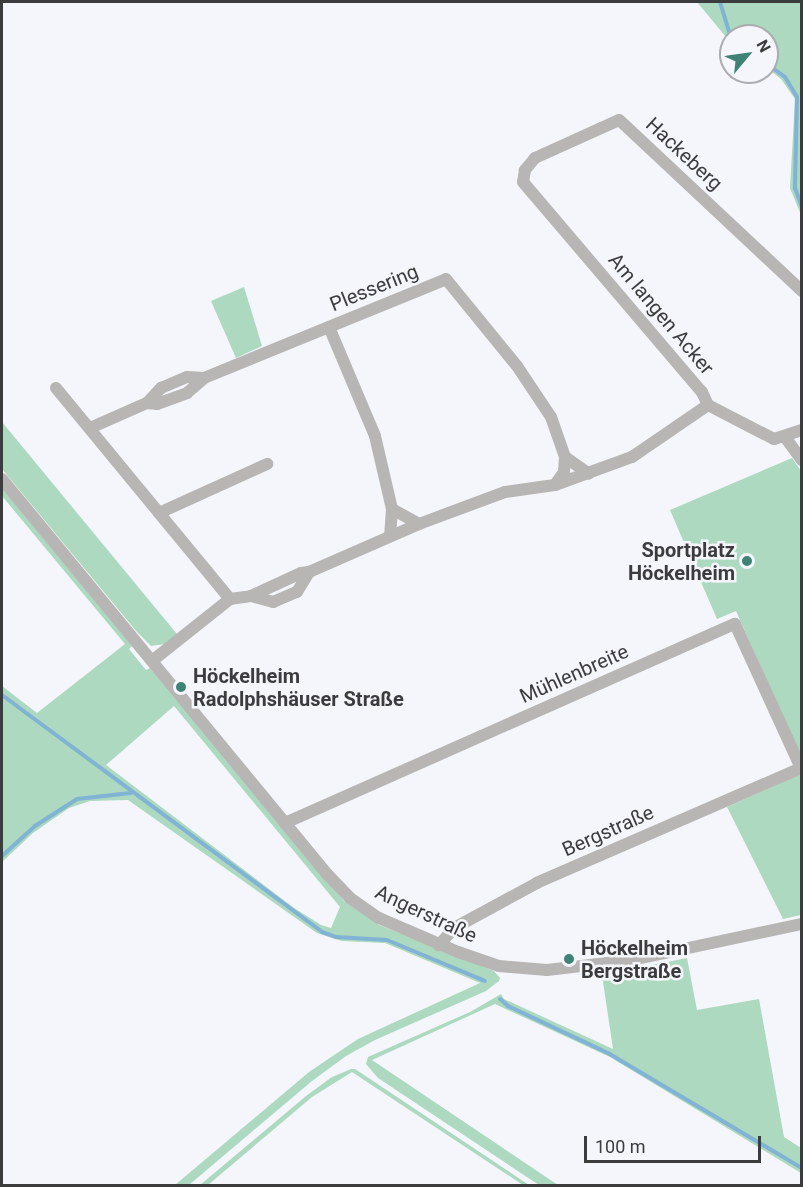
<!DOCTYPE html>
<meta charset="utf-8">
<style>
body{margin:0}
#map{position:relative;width:803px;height:1187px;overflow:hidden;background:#f4f6fb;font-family:Roboto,sans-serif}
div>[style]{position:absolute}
.green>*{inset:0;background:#acd9bf}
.stream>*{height:4px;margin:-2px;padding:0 2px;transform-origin:2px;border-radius:2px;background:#81b3d5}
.minor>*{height:12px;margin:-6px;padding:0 6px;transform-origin:6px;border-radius:6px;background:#b8b6b4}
.dots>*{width:16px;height:16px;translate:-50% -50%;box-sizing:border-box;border:3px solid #f4f6fb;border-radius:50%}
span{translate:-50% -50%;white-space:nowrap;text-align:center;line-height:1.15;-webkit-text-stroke:5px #f4f6fb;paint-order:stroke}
.street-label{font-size:20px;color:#3c3c3e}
.poi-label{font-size:20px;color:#3c3c3e;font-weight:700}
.right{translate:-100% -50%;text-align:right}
.left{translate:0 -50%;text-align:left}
.frame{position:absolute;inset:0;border:3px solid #3c3c3e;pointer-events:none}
.north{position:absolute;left:719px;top:24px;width:60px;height:60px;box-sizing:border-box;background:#f4f6fb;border:2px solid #aaacaf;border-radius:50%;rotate:61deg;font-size:16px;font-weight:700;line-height:24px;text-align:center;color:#3c3c3e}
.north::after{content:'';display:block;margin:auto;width:21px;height:27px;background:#3f8376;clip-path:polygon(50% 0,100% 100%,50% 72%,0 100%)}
.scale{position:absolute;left:584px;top:1136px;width:177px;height:27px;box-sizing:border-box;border:3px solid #3c3c3e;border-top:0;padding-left:8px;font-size:18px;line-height:21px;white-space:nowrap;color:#3c3c3e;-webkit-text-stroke:4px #f4f6fb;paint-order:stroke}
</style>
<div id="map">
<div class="green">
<div style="clip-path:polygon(697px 2px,801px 2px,801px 215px,790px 188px,795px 99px,781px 79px,767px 68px,767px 36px,731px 36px,731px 43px)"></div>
<div style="clip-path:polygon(244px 287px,262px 346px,236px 358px,211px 301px)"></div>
<div style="clip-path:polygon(2px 422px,177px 634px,165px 644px,151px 646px,137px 632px,2px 469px)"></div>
<div style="clip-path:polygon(792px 458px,801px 471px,801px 757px,736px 611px,717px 619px,670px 510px)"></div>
<div style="clip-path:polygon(evenodd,2px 487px,132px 646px,129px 649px,146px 670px,150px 668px,344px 901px,379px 925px,494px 971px,500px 978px,499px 981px,486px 991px,375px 1040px,346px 1056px,312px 1081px,189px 1185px,175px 1185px,309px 1072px,358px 1039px,480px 983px,385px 943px,342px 941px,317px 933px,128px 800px,90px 801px,69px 808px,33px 833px,2px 862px,2px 686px,37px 713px,125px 644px,2px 496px,2px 487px,174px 706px,340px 907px,331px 928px,321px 925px,294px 908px,106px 765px,174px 706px)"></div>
<div style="clip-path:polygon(801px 774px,801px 915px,783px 919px,727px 807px)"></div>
<div style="clip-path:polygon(687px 958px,697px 1010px,759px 999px,784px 1137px,801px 1148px,801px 1173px,610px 1057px,495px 1004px,372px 1060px,558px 1185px,539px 1185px,378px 1078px,366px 1064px,368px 1057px,470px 1012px,501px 994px,504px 999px,613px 1049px,602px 975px)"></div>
<div style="clip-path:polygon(351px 1069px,355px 1069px,529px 1185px,523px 1185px,352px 1072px,312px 1097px,208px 1185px,200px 1185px,306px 1096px,332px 1077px)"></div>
</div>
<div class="stream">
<div style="left:720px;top:2px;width:38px;rotate:73deg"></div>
<div style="left:767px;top:64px;width:22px;rotate:36deg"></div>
<div style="left:785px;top:77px;width:23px;rotate:59deg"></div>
<div style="left:797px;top:97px;width:91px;rotate:91.3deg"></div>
<div style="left:795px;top:188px;width:20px;rotate:70deg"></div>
<div style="left:2px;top:695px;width:398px;rotate:36.5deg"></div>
<div style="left:322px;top:932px;width:15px;rotate:20deg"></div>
<div style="left:336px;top:937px;width:51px;rotate:3.4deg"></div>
<div style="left:387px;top:940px;width:106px;rotate:22.7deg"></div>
<div style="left:2px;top:856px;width:45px;rotate:-42.3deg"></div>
<div style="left:35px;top:826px;width:50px;rotate:-32.7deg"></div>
<div style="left:77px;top:799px;width:54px;rotate:-6.3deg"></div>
<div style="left:500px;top:999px;width:11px;rotate:41deg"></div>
<div style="left:508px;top:1006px;width:110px;rotate:25.2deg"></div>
<div style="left:608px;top:1053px;width:226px;rotate:30.7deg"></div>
</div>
<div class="minor">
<div style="left:802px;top:291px;width:250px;rotate:-136.9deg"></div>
<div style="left:619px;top:120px;width:92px;rotate:155.7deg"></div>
<div style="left:535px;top:158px;width:16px;rotate:130deg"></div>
<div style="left:525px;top:170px;width:12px;rotate:99deg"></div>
<div style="left:523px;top:182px;width:276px;rotate:49.6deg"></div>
<div style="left:702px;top:392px;width:14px;rotate:65deg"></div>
<div style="left:708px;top:405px;width:74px;rotate:27.3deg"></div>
<div style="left:774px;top:439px;width:29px;rotate:-18deg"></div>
<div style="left:329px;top:327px;width:118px;rotate:67.1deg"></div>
<div style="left:375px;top:436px;width:75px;rotate:76.9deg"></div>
<div style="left:392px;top:509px;width:27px;rotate:94deg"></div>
<div style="left:56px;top:388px;width:273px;rotate:50.5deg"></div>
<div style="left:147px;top:403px;width:10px;rotate:6deg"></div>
<div style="left:157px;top:404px;width:32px;rotate:-20deg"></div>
<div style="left:187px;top:393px;width:23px;rotate:-41deg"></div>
<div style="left:90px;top:428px;width:62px;rotate:-23.7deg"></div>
<div style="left:147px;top:403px;width:21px;rotate:-47deg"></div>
<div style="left:161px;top:388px;width:28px;rotate:-23deg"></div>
<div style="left:187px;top:377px;width:17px;rotate:3deg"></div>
<div style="left:204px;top:378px;width:261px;rotate:-22.2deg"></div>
<div style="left:446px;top:279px;width:112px;rotate:50.8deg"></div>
<div style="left:517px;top:366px;width:61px;rotate:56.3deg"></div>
<div style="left:551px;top:417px;width:42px;rotate:70.7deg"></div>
<div style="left:565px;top:457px;width:15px;rotate:94deg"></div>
<div style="left:564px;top:472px;width:16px;rotate:125deg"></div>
<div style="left:785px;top:437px;width:29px;rotate:54deg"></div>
<div style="left:565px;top:457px;width:29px;rotate:35deg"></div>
<div style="left:2px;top:479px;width:512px;rotate:50.55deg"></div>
<div style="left:327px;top:874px;width:33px;rotate:46deg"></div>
<div style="left:350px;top:898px;width:35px;rotate:35deg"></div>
<div style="left:379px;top:918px;width:86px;rotate:23.3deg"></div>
<div style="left:458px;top:952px;width:43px;rotate:18.9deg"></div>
<div style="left:499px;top:966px;width:48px;rotate:4.8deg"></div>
<div style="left:547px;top:970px;width:86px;rotate:-6.7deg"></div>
<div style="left:632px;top:960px;width:174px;rotate:-12deg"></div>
<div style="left:392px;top:509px;width:31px;rotate:29deg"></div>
<div style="left:159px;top:513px;width:119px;rotate:-24.4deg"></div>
<div style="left:251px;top:596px;width:55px;rotate:-24.7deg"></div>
<div style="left:301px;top:573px;width:8px;rotate:-7deg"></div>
<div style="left:152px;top:661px;width:100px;rotate:-38.5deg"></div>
<div style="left:230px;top:599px;width:21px;rotate:-8deg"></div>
<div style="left:251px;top:596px;width:23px;rotate:15deg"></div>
<div style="left:273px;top:602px;width:26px;rotate:-23deg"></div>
<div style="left:297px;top:592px;width:23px;rotate:-59deg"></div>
<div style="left:309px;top:572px;width:120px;rotate:-23.6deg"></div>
<div style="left:419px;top:524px;width:92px;rotate:-20.4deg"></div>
<div style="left:505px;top:492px;width:50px;rotate:-8deg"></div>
<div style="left:555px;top:485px;width:82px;rotate:-20deg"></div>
<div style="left:632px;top:457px;width:92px;rotate:-34.4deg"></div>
<div style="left:285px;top:823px;width:492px;rotate:-23.9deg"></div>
<div style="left:735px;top:624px;width:158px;rotate:65.4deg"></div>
<div style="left:801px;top:768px;width:288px;rotate:156.5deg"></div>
<div style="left:537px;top:883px;width:94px;rotate:151.5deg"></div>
<div style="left:454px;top:928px;width:23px;rotate:131deg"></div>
</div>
<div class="dots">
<div style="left:747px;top:561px;background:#3f8376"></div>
<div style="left:181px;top:687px;background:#3f8376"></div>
<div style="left:569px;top:959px;background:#3f8376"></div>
</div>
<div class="street-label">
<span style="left:684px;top:154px;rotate:43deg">Hackeberg</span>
<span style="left:374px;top:288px;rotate:-22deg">Plessering</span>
<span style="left:661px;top:314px;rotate:50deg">Am langen Acker</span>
<span style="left:574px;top:674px;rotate:-24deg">Mühlenbreite</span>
<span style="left:608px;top:831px;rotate:-24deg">Bergstraße</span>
<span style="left:426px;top:914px;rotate:25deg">Angerstraße</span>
</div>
<div class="poi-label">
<span class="right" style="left:735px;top:562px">Sportplatz<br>Höckelheim</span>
<span class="left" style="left:193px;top:688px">Höckelheim<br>Radolphshäuser Straße</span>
<span class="left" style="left:581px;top:960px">Höckelheim<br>Bergstraße</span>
</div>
<div class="frame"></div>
<div class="north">N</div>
<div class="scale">100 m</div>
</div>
